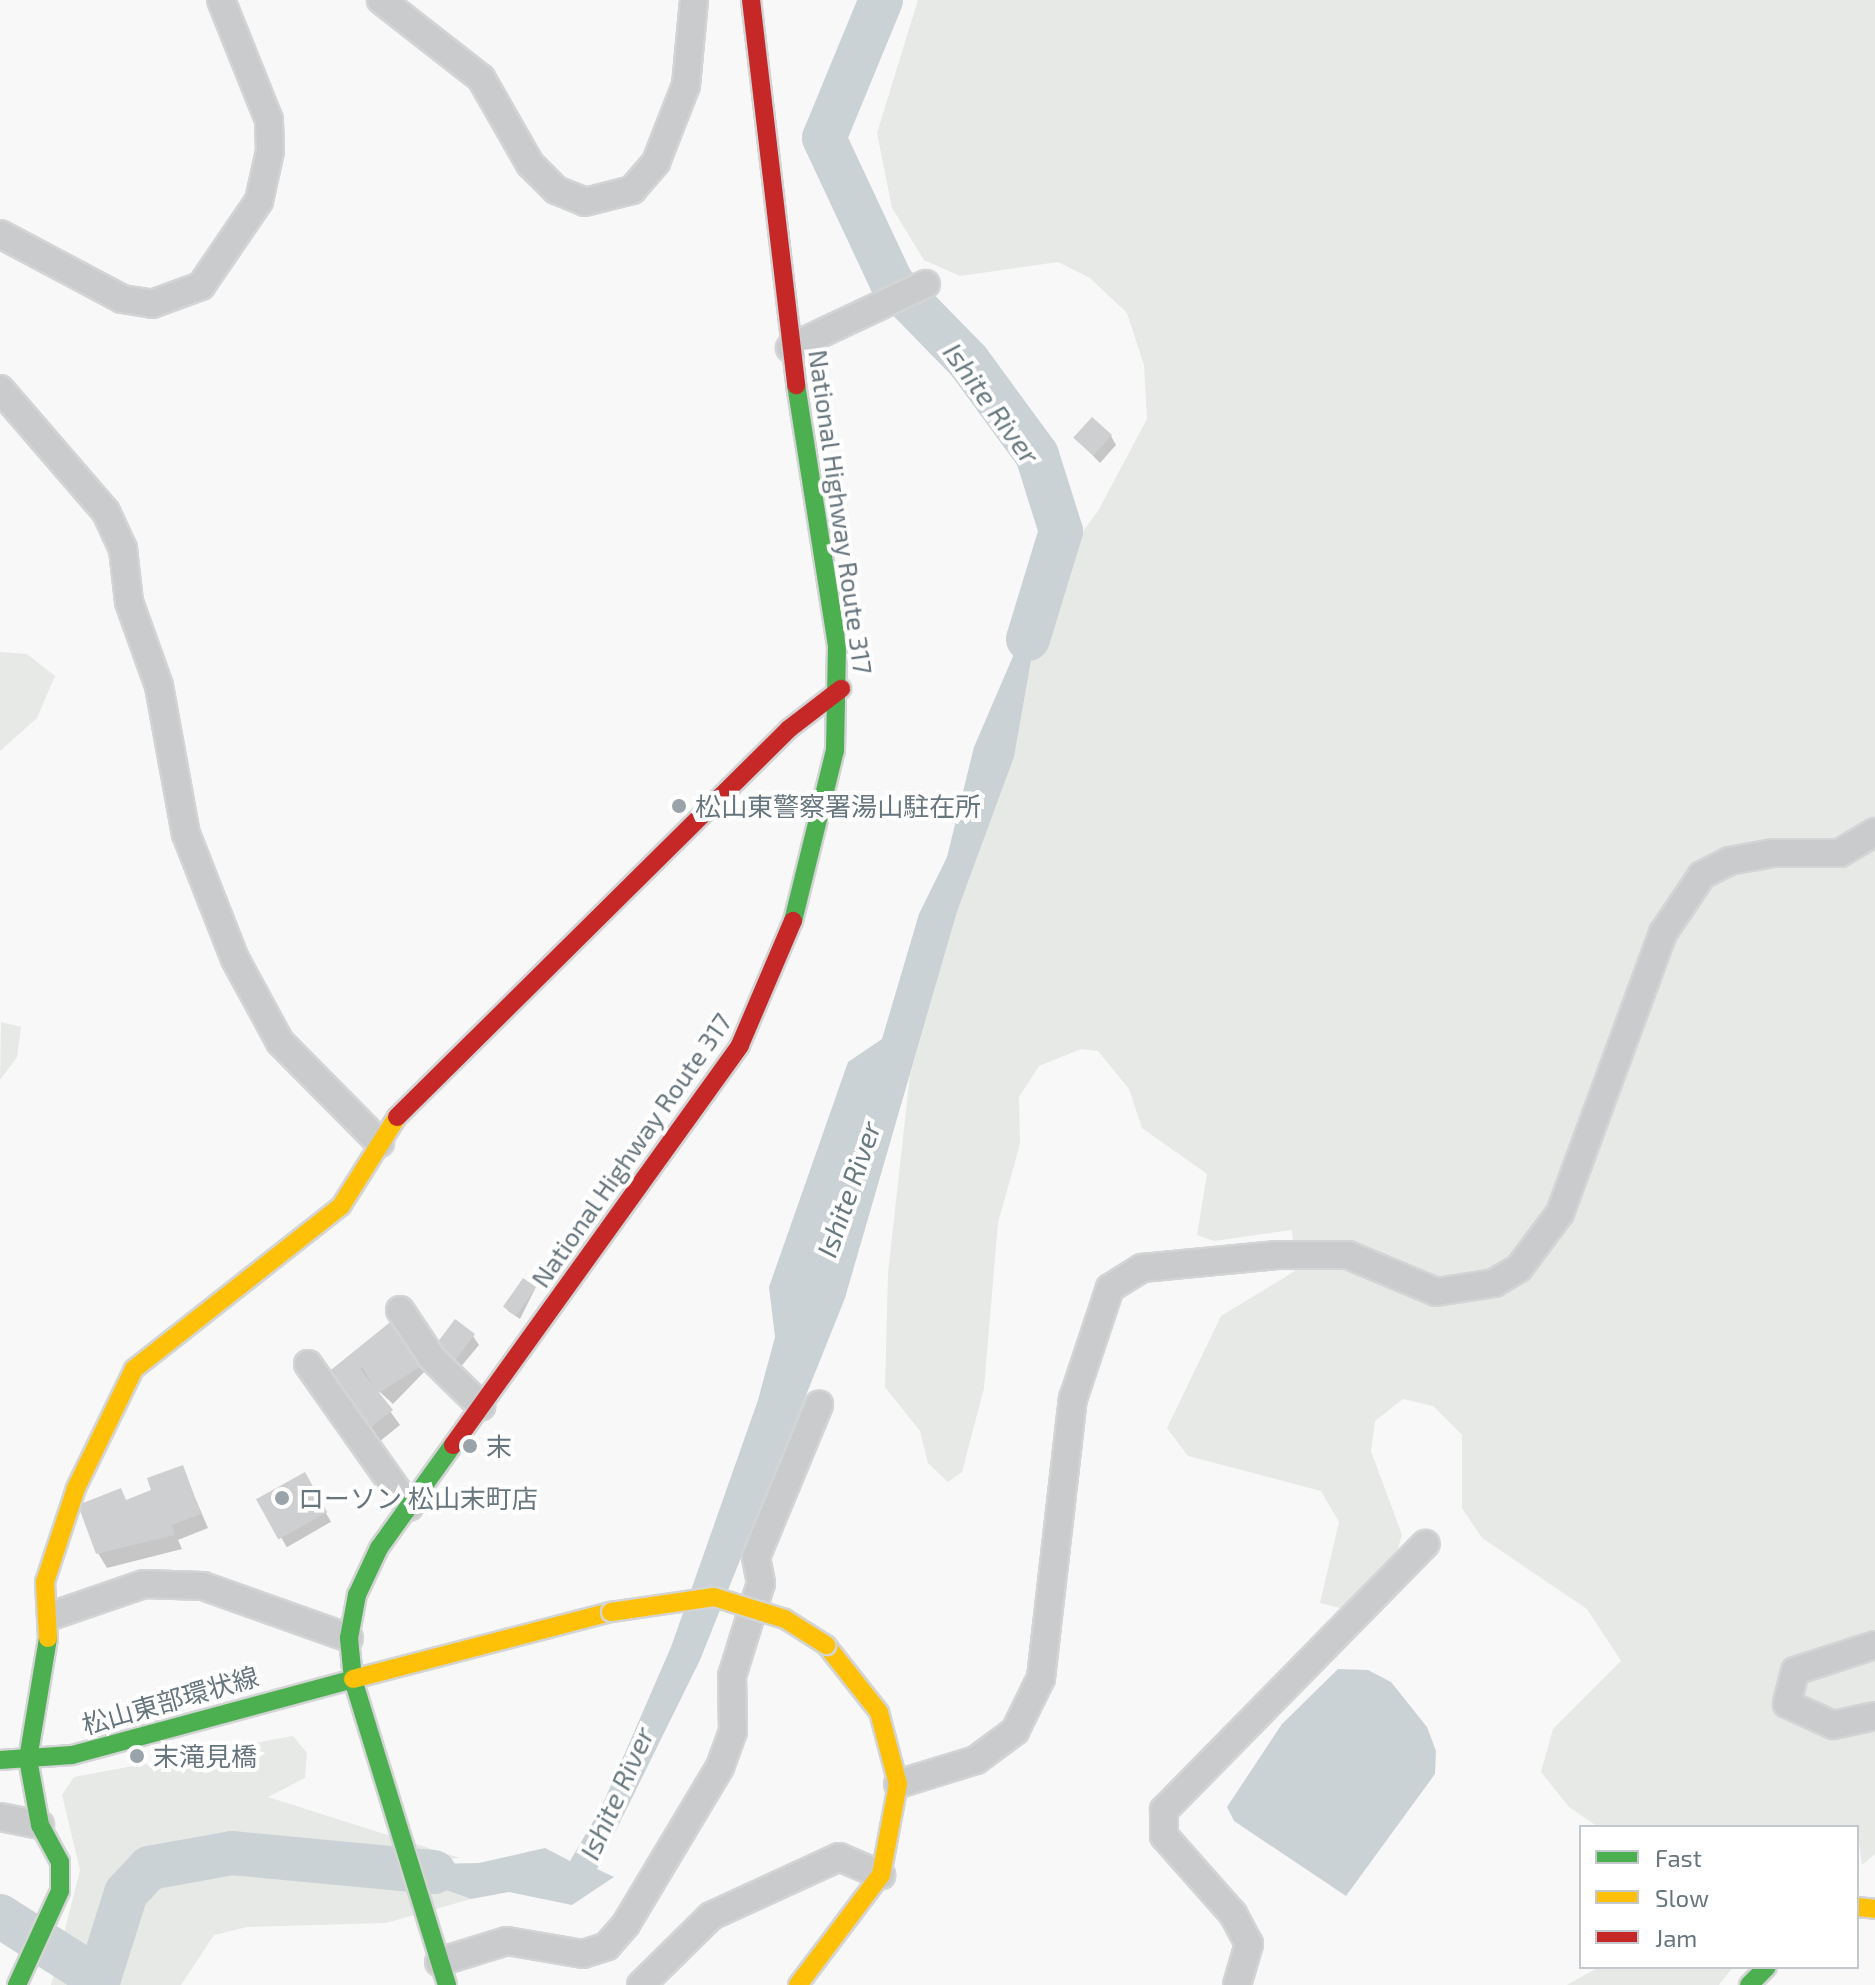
<!DOCTYPE html>
<meta charset="utf-8">
<style>
body{margin:0}
#map{position:relative;width:1875px;height:1985px;overflow:hidden;background:#f8f8f8;font-family:"Exo 2","Noto Sans JP",sans-serif}
div>[style]{position:absolute}
.green>*{inset:0;background:#e7e9e6}
.water>*{inset:0;background:#cbd2d5}
.shadow>*{inset:0;background:#0003;transform-origin:0 0}
.river>*{height:44px;margin:-22px;padding:0 22px;transform-origin:22px;border-radius:22px;background:#cbd2d5}
.building>*{inset:0;background:#cecfd0;transform-origin:0 0}
.roads{filter:drop-shadow(2px 0 #d3d4d5) drop-shadow(-2px 0 #d3d4d5) drop-shadow(0 2px #d3d4d5) drop-shadow(0 -2px #d3d4d5)}
.street>*{height:26px;margin:-13px;padding:0 13px;transform-origin:13px;border-radius:13px;background:#c9cbcc}
.fast>*{height:18px;margin:-9px;padding:0 9px;transform-origin:9px;border-radius:9px;background:#4caf50}
.slow>*{height:18px;margin:-9px;padding:0 9px;transform-origin:9px;border-radius:9px;background:#ffc107}
.jam>*{height:18px;margin:-9px;padding:0 9px;transform-origin:9px;border-radius:9px;background:#c62828}
.bridges{filter:drop-shadow(2px 0 #d3d4d5) drop-shadow(-2px 0 #d3d4d5) drop-shadow(0 2px #d3d4d5) drop-shadow(0 -2px #d3d4d5)}
.slow-bridge>*{height:18px;margin:-9px;padding:0 9px;transform-origin:9px;border-radius:9px;background:#ffc107}
.dots>*{width:22px;height:22px;translate:-50% -50%;box-sizing:border-box;border:4px solid #fff;border-radius:50%}
span{translate:-50% -50%;white-space:nowrap;text-align:center;line-height:1.15;-webkit-text-stroke:8px #fff;paint-order:stroke}
.street-label{font-size:26px;color:#67757e}
.poi-label{font-size:26px;color:#67757e}
.left{translate:0 -50%;text-align:left}
.water-label{font-size:28px;color:#68797f;font-style:italic}
.legend{position:absolute;left:1579px;top:1825px;width:280px;height:144px;box-sizing:border-box;background:#fff;border:2px solid #c2c8cb;margin:0;padding:10px 14px;list-style:none;font-size:24px;color:#67757e}
.legend li{display:flex;align-items:center;gap:16px;height:40px}
.legend b{width:40px;border:2px solid #c2c8cb}
</style>
<div id="map">
<div class="green">
<div style="clip-path:polygon(918px 0,1875px 0,1875px 1854px,1862px 1865px,1857px 1827px,1598px 1827px,1569px 1807px,1541px 1772px,1553px 1729px,1621px 1661px,1587px 1609px,1482px 1538px,1462px 1508px,1462px 1435px,1433px 1406px,1403px 1399px,1375px 1421px,1371px 1451px,1402px 1535px,1396px 1555px,1355px 1595px,1340px 1608px,1320px 1603px,1339px 1522px,1321px 1491px,1188px 1456px,1167px 1428px,1221px 1316px,1295px 1271px,1292px 1230px,1214px 1241px,1197px 1235px,1207px 1174px,1142px 1128px,1129px 1089px,1098px 1051px,1081px 1049px,1039px 1066px,1019px 1097px,1020px 1144px,998px 1223px,984px 1388px,962px 1472px,948px 1482px,928px 1463px,920px 1431px,885px 1387px,888px 1273px,910px 1075px,957px 912px,1014px 757px,1045px 582px,1098px 511px,1147px 419px,1144px 365px,1127px 313px,1090px 278px,1058px 262px,960px 276px,924px 260px,892px 208px,877px 133px)"></div>
<div style="clip-path:polygon(0 652px,27px 654px,55px 676px,37px 718px,0 751px)"></div>
<div style="clip-path:polygon(1px 1022px,21px 1027px,17px 1057px,0 1080px)"></div>
<div style="clip-path:polygon(293px 1736px,307px 1753px,305px 1778px,268px 1797px,460px 1858px,378px 1865px,471px 1899px,386px 1923px,247px 1927px,214px 1935px,181px 1985px,51px 1985px,80px 1870px,62px 1795px,74px 1777px)"></div>
<div style="clip-path:polygon(1599px 1967px,1733px 1967px,1719px 1985px,1567px 1985px)"></div>
</div>
<div class="water">
<div style="clip-path:polygon(1045px 582px,1014px 757px,957px 912px,845px 1298px,700px 1660px,597px 1869px,614px 1877px,572px 1905px,509px 1892px,471px 1899px,376px 1865px,479px 1863px,545px 1848px,570px 1861px,601px 1808px,671px 1647px,758px 1400px,775px 1337px,769px 1287px,848px 1062px,882px 1039px,919px 914px,947px 857px,974px 747px)"></div>
<div style="clip-path:polygon(1338px 1669px,1368px 1670px,1391px 1682px,1427px 1727px,1436px 1751px,1435px 1774px,1346px 1896px,1234px 1821px,1227px 1807px,1282px 1724px)"></div>
</div>
<div class="shadow">
<div style="clip-path:polygon(1111px 436px,1116px 445px,1100px 463px,1076px 438px)"></div>
<div style="clip-path:polygon(535px 1289px,520px 1319px,508px 1311px,506px 1307px)"></div>
<div style="clip-path:polygon(394px 1322px,428px 1368px,393px 1404px,369px 1382px,400px 1425px,374px 1446px,332px 1393px)"></div>
<div style="clip-path:polygon(473px 1336px,479px 1345px,459px 1369px,441px 1355px)"></div>
<div style="clip-path:polygon(182px 1467px,208px 1528px,178px 1540px,182px 1549px,107px 1568px,98px 1553px,127px 1501px,154px 1491px)"></div>
<div style="left:304px;top:1475px;width:54px;height:51px;rotate:60deg"></div>
</div>
<div class="river">
<div style="left:881px;top:0;width:149px;rotate:112.4deg"></div>
<div style="left:824px;top:138px;width:160px;rotate:64.9deg"></div>
<div style="left:892px;top:283px;width:110px;rotate:45.7deg"></div>
<div style="left:969px;top:362px;width:115px;rotate:53.8deg"></div>
<div style="left:1037px;top:455px;width:80px;rotate:72.5deg"></div>
<div style="left:1061px;top:531px;width:113px;rotate:107deg"></div>
<div style="left:0;top:1916px;width:117px;rotate:32.5deg"></div>
<div style="left:97px;top:1985px;width:96px;rotate:-72.5deg"></div>
<div style="left:126px;top:1893px;width:34px;rotate:-47deg"></div>
<div style="left:149px;top:1868px;width:84px;rotate:-10.2deg"></div>
<div style="left:232px;top:1853px;width:203px;rotate:5.4deg"></div>
</div>
<div class="building">
<div style="left:1092px;top:417px;width:27px;height:28px;rotate:42deg"></div>
<div style="left:523px;top:1278px;width:16px;height:35px;rotate:35deg"></div>
<div style="clip-path:polygon(394px 1319px,405px 1333px,360px 1369px,393px 1410px,365px 1432px,321px 1378px)"></div>
<div style="left:455px;top:1319px;width:25px;height:34px;rotate:37deg"></div>
<div style="left:405px;top:1334px;width:36px;height:54px;rotate:58deg"></div>
<div style="clip-path:polygon(183px 1465px,201px 1514px,172px 1525px,175px 1535px,96px 1554px,78px 1505px,121px 1488px,126px 1500px,151px 1490px,147px 1478px)"></div>
<div style="left:305px;top:1472px;width:46px;height:56px;rotate:61deg"></div>
</div>
<div class="roads">
<div class="street">
<div style="left:381px;top:0;width:127px;rotate:38deg"></div>
<div style="left:481px;top:78px;width:99px;rotate:60.3deg"></div>
<div style="left:530px;top:164px;width:37px;rotate:45deg"></div>
<div style="left:556px;top:190px;width:31px;rotate:22deg"></div>
<div style="left:585px;top:202px;width:49px;rotate:-14.3deg"></div>
<div style="left:632px;top:190px;width:37px;rotate:-49deg"></div>
<div style="left:656px;top:162px;width:83px;rotate:-68.7deg"></div>
<div style="left:686px;top:85px;width:85px;rotate:-84.6deg"></div>
<div style="left:0;top:234px;width:138px;rotate:28deg"></div>
<div style="left:122px;top:299px;width:30px;rotate:9deg"></div>
<div style="left:152px;top:304px;width:52px;rotate:-20.2deg"></div>
<div style="left:201px;top:286px;width:103px;rotate:-55.7deg"></div>
<div style="left:259px;top:201px;width:51px;rotate:-77.6deg"></div>
<div style="left:270px;top:151px;width:31px;rotate:-92deg"></div>
<div style="left:269px;top:120px;width:129px;rotate:-111.8deg"></div>
<div style="left:790px;top:348px;width:150px;rotate:-25.2deg"></div>
<div style="left:0;top:389px;width:162px;rotate:49.2deg"></div>
<div style="left:106px;top:512px;width:41px;rotate:65.3deg"></div>
<div style="left:123px;top:549px;width:53px;rotate:83.5deg"></div>
<div style="left:129px;top:602px;width:89px;rotate:70.3deg"></div>
<div style="left:159px;top:686px;width:150px;rotate:79.7deg"></div>
<div style="left:186px;top:834px;width:134px;rotate:68.6deg"></div>
<div style="left:235px;top:959px;width:94px;rotate:61.5deg"></div>
<div style="left:280px;top:1042px;width:142px;rotate:45.3deg"></div>
<div style="left:400px;top:1310px;width:58px;rotate:56.3deg"></div>
<div style="left:432px;top:1358px;width:69px;rotate:44.4deg"></div>
<div style="left:308px;top:1364px;width:175px;rotate:54.8deg"></div>
<div style="left:51px;top:1616px;width:98px;rotate:-19deg"></div>
<div style="left:144px;top:1584px;width:59px;rotate:1.9deg"></div>
<div style="left:203px;top:1586px;width:155px;rotate:19.6deg"></div>
<div style="left:1875px;top:1645px;width:84px;rotate:162deg"></div>
<div style="left:1795px;top:1671px;width:34px;rotate:104deg"></div>
<div style="left:1787px;top:1704px;width:51px;rotate:24.5deg"></div>
<div style="left:1833px;top:1725px;width:43px;rotate:-12.1deg"></div>
<div style="left:898px;top:1784px;width:82px;rotate:-17.1deg"></div>
<div style="left:976px;top:1760px;width:49px;rotate:-36.6deg"></div>
<div style="left:1015px;top:1731px;width:59px;rotate:-63.9deg"></div>
<div style="left:1041px;top:1678px;width:281px;rotate:-83.5deg"></div>
<div style="left:1073px;top:1399px;width:117px;rotate:-71.6deg"></div>
<div style="left:1110px;top:1288px;width:38px;rotate:-32deg"></div>
<div style="left:1142px;top:1268px;width:136px;rotate:-5.5deg"></div>
<div style="left:1277px;top:1255px;width:71px"></div>
<div style="left:1348px;top:1255px;width:95px;rotate:22.8deg"></div>
<div style="left:1436px;top:1292px;width:59px;rotate:-8.8deg"></div>
<div style="left:1494px;top:1283px;width:29px;rotate:-31deg"></div>
<div style="left:1519px;top:1268px;width:69px;rotate:-53.3deg"></div>
<div style="left:1560px;top:1213px;width:298px;rotate:-69.8deg"></div>
<div style="left:1663px;top:933px;width:70px;rotate:-56.1deg"></div>
<div style="left:1702px;top:875px;width:30px;rotate:-27deg"></div>
<div style="left:1729px;top:861px;width:45px;rotate:-10.3deg"></div>
<div style="left:1773px;top:853px;width:67px"></div>
<div style="left:1840px;top:853px;width:41px;rotate:-31deg"></div>
<div style="left:0;top:1817px;width:41px;rotate:11.3deg"></div>
<div style="left:439px;top:1962px;width:71px;rotate:-17.2deg"></div>
<div style="left:507px;top:1941px;width:77px;rotate:9.7deg"></div>
<div style="left:583px;top:1954px;width:25px;rotate:-18deg"></div>
<div style="left:607px;top:1946px;width:29px;rotate:-49deg"></div>
<div style="left:626px;top:1924px;width:183px;rotate:-59.1deg"></div>
<div style="left:720px;top:1767px;width:38px;rotate:-70deg"></div>
<div style="left:733px;top:1731px;width:55px;rotate:-91deg"></div>
<div style="left:732px;top:1676px;width:97px;rotate:-72.7deg"></div>
<div style="left:761px;top:1583px;width:26px;rotate:-101deg"></div>
<div style="left:756px;top:1557px;width:165px;rotate:-67.5deg"></div>
<div style="left:641px;top:1985px;width:98px;rotate:-44.6deg"></div>
<div style="left:711px;top:1916px;width:141px;rotate:-24.7deg"></div>
<div style="left:839px;top:1857px;width:46px;rotate:23.2deg"></div>
<div style="left:1237px;top:1985px;width:43px;rotate:-73.7deg"></div>
<div style="left:1249px;top:1944px;width:34px;rotate:-118deg"></div>
<div style="left:1233px;top:1914px;width:104px;rotate:-131.5deg"></div>
<div style="left:1164px;top:1836px;width:26px;rotate:-90deg"></div>
<div style="left:1164px;top:1810px;width:373px;rotate:-45.5deg"></div>
</div>
<div class="fast">
<div style="left:793px;top:921px;width:176px;rotate:-76.2deg"></div>
<div style="left:835px;top:750px;width:104px;rotate:-88.9deg"></div>
<div style="left:837px;top:646px;width:264px;rotate:-98.9deg"></div>
<div style="left:0;top:1760px;width:72px;rotate:-4deg"></div>
<div style="left:72px;top:1755px;width:291px;rotate:-15.1deg"></div>
<div style="left:17px;top:1985px;width:103px;rotate:-65.4deg"></div>
<div style="left:60px;top:1891px;width:29px;rotate:-90deg"></div>
<div style="left:60px;top:1862px;width:42px;rotate:-118.4deg"></div>
<div style="left:40px;top:1825px;width:67px;rotate:-100.3deg"></div>
<div style="left:28px;top:1759px;width:123px;rotate:-80.6deg"></div>
<div style="left:447px;top:1985px;width:320px;rotate:-107.1deg"></div>
<div style="left:353px;top:1679px;width:41px;rotate:-95.6deg"></div>
<div style="left:349px;top:1638px;width:44px;rotate:-79.5deg"></div>
<div style="left:357px;top:1595px;width:52px;rotate:-64.9deg"></div>
<div style="left:379px;top:1548px;width:127px;rotate:-54.3deg"></div>
<div style="left:1749px;top:1985px;width:25px;rotate:-45deg"></div>
</div>
<div class="slow">
<div style="left:48px;top:1638px;width:56px;rotate:-93.1deg"></div>
<div style="left:45px;top:1582px;width:99px;rotate:-71.7deg"></div>
<div style="left:76px;top:1488px;width:132px;rotate:-64deg"></div>
<div style="left:134px;top:1369px;width:263px;rotate:-38.2deg"></div>
<div style="left:341px;top:1206px;width:105px;rotate:-57.8deg"></div>
<div style="left:353px;top:1679px;width:267px;rotate:-14.6deg"></div>
<div style="left:1857px;top:1907px;width:18px;rotate:6deg"></div>
<div style="left:798px;top:1985px;width:138px;rotate:-53deg"></div>
<div style="left:881px;top:1875px;width:93px;rotate:-79.4deg"></div>
<div style="left:898px;top:1784px;width:74px;rotate:-104.8deg"></div>
<div style="left:879px;top:1712px;width:85px;rotate:-128.3deg"></div>
</div>
<div class="jam">
<div style="left:751px;top:0;width:388px;rotate:83.3deg"></div>
<div style="left:397px;top:1117px;width:552px;rotate:-44.71deg"></div>
<div style="left:789px;top:729px;width:66px;rotate:-37.6deg"></div>
<div style="left:453px;top:1445px;width:492px;rotate:-54.3deg"></div>
<div style="left:740px;top:1045px;width:135px;rotate:-66.9deg"></div>
</div>
</div>
<div class="bridges">
<div class="slow-bridge">
<div style="left:611px;top:1612px;width:104px;rotate:-8.3deg"></div>
<div style="left:714px;top:1597px;width:74px;rotate:17.2deg"></div>
<div style="left:785px;top:1619px;width:49px;rotate:32.4deg"></div>
</div>
</div>
<div class="dots">
<div style="left:679px;top:806px;background:#9aa3a9"></div>
<div style="left:470px;top:1446px;background:#9aa3a9"></div>
<div style="left:282px;top:1498px;background:#9aa3a9"></div>
<div style="left:137px;top:1756px;background:#9aa3a9"></div>
</div>
<div class="street-label">
<span style="left:841px;top:512px;rotate:82deg">National Highway Route 317</span>
<span style="left:631px;top:1150px;rotate:-55deg">National Highway Route 317</span>
<span style="left:170px;top:1700px;rotate:-16deg">松山東部環状線</span>
</div>
<div class="poi-label">
<span class="left" style="left:695px;top:806px">松山東警察署湯山駐在所</span>
<span class="left" style="left:486px;top:1446px">末</span>
<span class="left" style="left:298px;top:1498px">ローソン 松山末町店</span>
<span class="left" style="left:153px;top:1756px">末滝見橋</span>
</div>
<div class="water-label">
<span style="left:992px;top:403px;rotate:54deg">Ishite River</span>
<span style="left:848px;top:1189px;rotate:-71deg">Ishite River</span>
<span style="left:616px;top:1793px;rotate:-66deg">Ishite River</span>
</div>
<ul class="legend">
<li><b style="height:10px;background:#4caf50"></b>Fast</li>
<li><b style="height:10px;background:#ffc107"></b>Slow</li>
<li><b style="height:10px;background:#c62828"></b>Jam</li>
</ul>
</div>
